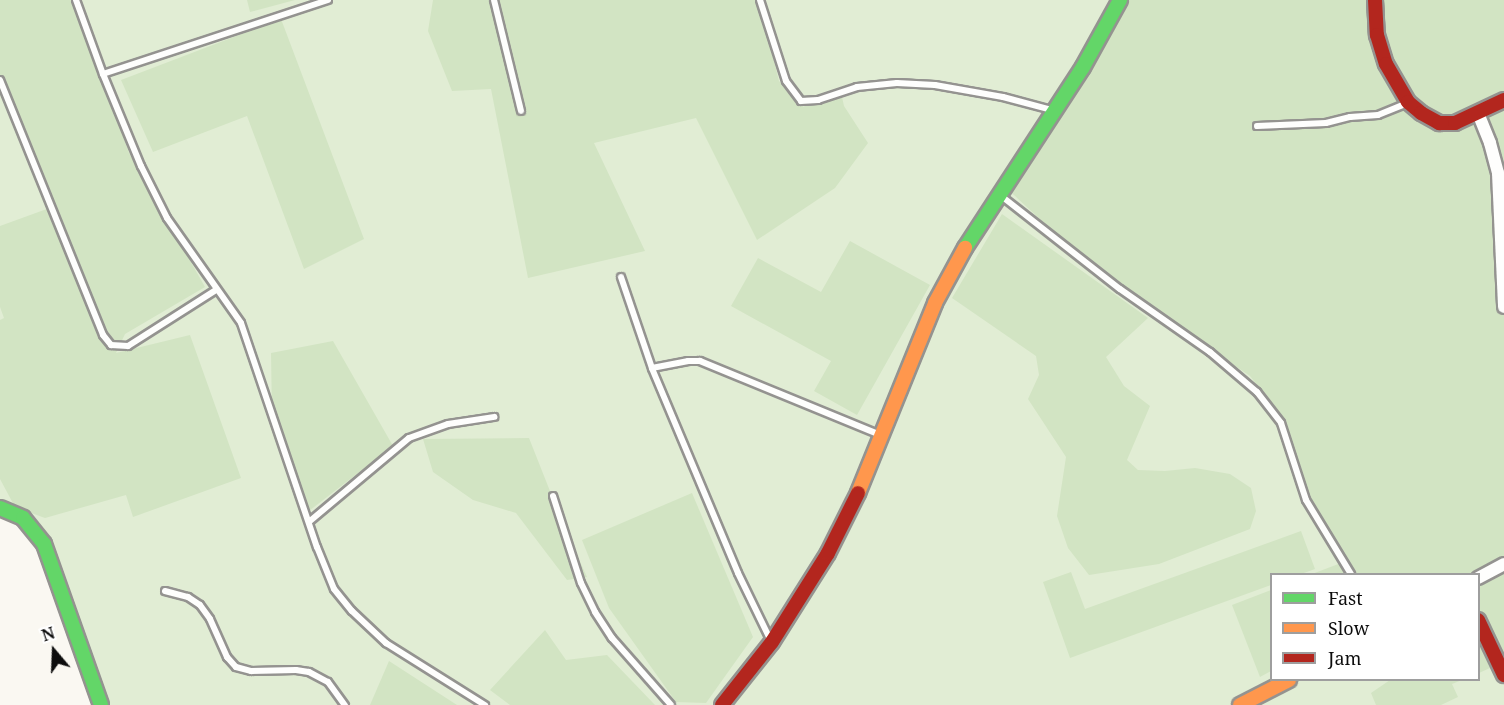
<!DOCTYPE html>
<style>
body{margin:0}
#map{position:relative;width:1504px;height:705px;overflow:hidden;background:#faf8f2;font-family:"Noto Serif",serif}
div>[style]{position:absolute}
.green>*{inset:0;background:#e1edd4}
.forest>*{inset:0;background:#d2e4c3}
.roads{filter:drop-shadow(2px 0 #949390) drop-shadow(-2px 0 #949390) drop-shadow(0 2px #949390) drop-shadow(0 -2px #949390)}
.lane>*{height:6px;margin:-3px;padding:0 3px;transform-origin:3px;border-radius:3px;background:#fefefd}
.street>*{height:12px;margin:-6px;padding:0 6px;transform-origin:6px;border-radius:6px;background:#fefefd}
.fast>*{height:14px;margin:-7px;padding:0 7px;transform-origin:7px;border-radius:7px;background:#63d668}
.slow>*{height:14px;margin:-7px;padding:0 7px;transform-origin:7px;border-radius:7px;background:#ff974d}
.jam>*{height:14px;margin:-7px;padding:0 7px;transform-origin:7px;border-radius:7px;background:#b3261e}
span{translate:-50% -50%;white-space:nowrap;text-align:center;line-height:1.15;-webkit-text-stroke:6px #fff;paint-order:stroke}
.legend{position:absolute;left:1270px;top:573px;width:210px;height:108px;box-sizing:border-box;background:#fff;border:2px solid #9e9e9e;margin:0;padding:8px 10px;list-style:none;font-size:18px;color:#0d0d0d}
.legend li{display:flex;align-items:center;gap:12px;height:30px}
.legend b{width:30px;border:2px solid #9e9e9e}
.north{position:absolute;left:24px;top:621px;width:60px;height:60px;-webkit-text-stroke:4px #fff;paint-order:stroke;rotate:341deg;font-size:16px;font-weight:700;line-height:24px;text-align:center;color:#0d0d0d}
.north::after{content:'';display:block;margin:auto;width:21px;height:27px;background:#0d0d0d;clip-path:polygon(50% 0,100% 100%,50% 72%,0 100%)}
</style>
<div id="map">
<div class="green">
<div style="clip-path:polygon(evenodd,0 0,1504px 0,1504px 705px,96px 705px,45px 543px,0 505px,0 0,1272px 574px,1478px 574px,1478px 680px,1272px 680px,1272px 574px)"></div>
</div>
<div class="forest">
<div style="clip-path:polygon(0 0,74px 0,129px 153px,205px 287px,125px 334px,116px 353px,190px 335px,241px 478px,133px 517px,126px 495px,45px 518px,15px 507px,0 479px,0 320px,4px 318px,0 307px,0 226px,55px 206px,0 76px)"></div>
<div style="clip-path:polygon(247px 0,295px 0,250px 12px)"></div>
<div style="clip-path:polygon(433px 0,759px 0,779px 81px,803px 107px,840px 88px,844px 106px,868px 143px,835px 188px,757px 240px,696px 118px,594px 143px,645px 251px,528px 278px,491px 89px,452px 91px,428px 31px)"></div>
<div style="clip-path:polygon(1122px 0,1504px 0,1504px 670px,1479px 613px,1478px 574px,1312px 574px,1341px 563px,1331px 550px,1296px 474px,1274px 407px,1250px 376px,1135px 298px,1068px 245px,1002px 184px)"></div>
<div style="clip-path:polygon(281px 19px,364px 239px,304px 269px,247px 116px,153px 152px,121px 80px)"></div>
<div style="clip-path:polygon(1002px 214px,1148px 318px,1106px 357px,1124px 386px,1150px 406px,1127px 460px,1138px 470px,1165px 471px,1195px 468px,1230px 474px,1251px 488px,1256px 511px,1250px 529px,1159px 564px,1089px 575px,1068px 548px,1057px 516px,1066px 457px,1028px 399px,1039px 375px,1036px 356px,952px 298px)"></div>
<div style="clip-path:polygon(850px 241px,930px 285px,857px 415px,814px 391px,831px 361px,731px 306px,758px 258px,821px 292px)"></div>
<div style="clip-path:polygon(333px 341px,393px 446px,305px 514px,272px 415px,271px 353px)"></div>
<div style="clip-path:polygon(529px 438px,565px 529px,587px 577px,567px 580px,516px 513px,473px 500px,433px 472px,423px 439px)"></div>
<div style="clip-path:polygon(692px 493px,753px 637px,706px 703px,676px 702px,609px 608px,582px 540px)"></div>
<div style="clip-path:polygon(1301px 531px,1315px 569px,1301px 574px,1272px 574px,1271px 585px,1070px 658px,1043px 582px,1071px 572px,1085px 609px)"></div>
<div style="clip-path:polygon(1271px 590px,1271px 671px,1260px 677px,1232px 605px)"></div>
<div style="clip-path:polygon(545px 630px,566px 660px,607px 655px,655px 705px,510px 705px,490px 690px)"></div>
<div style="clip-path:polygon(1478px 642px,1490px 668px,1479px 673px,1478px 673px)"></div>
<div style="clip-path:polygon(389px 661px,457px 705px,370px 705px)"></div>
<div style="clip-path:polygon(1390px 680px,1462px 680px,1452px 684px,1458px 697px,1441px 705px,1376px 705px,1371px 693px)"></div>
</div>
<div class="roads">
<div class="lane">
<div style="left:76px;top:0;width:79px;rotate:70deg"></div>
<div style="left:328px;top:0;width:237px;rotate:161.8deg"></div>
<div style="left:103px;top:74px;width:100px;rotate:67.6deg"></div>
<div style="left:141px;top:166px;width:58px;rotate:63.4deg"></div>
<div style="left:167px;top:218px;width:128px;rotate:54.8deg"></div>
<div style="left:241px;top:323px;width:237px;rotate:71.3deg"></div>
<div style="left:317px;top:547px;width:45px;rotate:68deg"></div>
<div style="left:334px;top:589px;width:28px;rotate:51deg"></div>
<div style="left:352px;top:611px;width:47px;rotate:43.3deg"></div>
<div style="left:386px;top:643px;width:117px;rotate:32.1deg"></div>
<div style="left:494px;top:0;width:114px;rotate:76.3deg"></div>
<div style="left:760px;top:0;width:85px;rotate:72.2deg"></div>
<div style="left:786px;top:81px;width:25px;rotate:53deg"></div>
<div style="left:801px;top:101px;width:17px;rotate:-3deg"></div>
<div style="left:818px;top:100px;width:41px;rotate:-18.4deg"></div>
<div style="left:857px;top:87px;width:40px;rotate:-5.7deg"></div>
<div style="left:897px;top:83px;width:38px;rotate:3deg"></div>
<div style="left:935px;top:85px;width:69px;rotate:10deg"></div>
<div style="left:1003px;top:97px;width:51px;rotate:14.9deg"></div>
<div style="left:0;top:80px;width:275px;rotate:68deg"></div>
<div style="left:103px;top:335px;width:13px;rotate:51deg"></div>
<div style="left:111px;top:345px;width:17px;rotate:3deg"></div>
<div style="left:128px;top:346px;width:104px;rotate:-32.5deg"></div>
<div style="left:1257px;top:126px;width:69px;rotate:-2.5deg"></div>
<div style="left:1326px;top:123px;width:25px;rotate:-14deg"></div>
<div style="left:1350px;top:117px;width:28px;rotate:-4deg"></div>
<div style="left:1378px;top:115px;width:31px;rotate:-22deg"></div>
<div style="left:1000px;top:195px;width:152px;rotate:38.1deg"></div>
<div style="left:1120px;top:289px;width:110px;rotate:35deg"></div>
<div style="left:1210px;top:352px;width:62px;rotate:40.4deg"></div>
<div style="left:1257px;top:392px;width:39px;rotate:52deg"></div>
<div style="left:1281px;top:423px;width:81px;rotate:72deg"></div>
<div style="left:1306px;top:500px;width:87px;rotate:58.7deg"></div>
<div style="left:621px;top:277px;width:96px;rotate:71.2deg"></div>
<div style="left:553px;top:496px;width:91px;rotate:72.2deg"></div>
<div style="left:581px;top:583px;width:32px;rotate:64deg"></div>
<div style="left:595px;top:612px;width:31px;rotate:57deg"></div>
<div style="left:612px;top:638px;width:89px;rotate:48.6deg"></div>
<div style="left:310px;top:521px;width:129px;rotate:-40deg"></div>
<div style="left:409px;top:438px;width:41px;rotate:-19.7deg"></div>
<div style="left:448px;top:424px;width:47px;rotate:-8.7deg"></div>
<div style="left:165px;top:591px;width:24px;rotate:15deg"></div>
<div style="left:188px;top:597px;width:14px;rotate:34deg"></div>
<div style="left:200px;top:605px;width:17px;rotate:54deg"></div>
<div style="left:210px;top:619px;width:42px;rotate:65.9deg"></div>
<div style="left:227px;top:657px;width:13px;rotate:48deg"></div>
<div style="left:236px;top:667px;width:16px;rotate:15deg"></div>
<div style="left:251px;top:671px;width:45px;rotate:-1.3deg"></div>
<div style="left:296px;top:670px;width:13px;rotate:9deg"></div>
<div style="left:309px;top:672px;width:21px;rotate:28deg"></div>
<div style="left:328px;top:682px;width:29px;rotate:54deg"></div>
<div style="left:770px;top:639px;width:73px;rotate:-115.9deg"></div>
<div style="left:738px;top:573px;width:222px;rotate:-112.8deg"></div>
<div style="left:652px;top:368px;width:37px;rotate:-11deg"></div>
<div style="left:688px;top:361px;width:12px"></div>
<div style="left:700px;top:361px;width:195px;rotate:22.3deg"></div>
</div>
<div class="street">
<div style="left:1478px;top:113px;width:32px;rotate:68deg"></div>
<div style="left:1490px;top:143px;width:31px;rotate:75deg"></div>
<div style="left:1498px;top:173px;width:134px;rotate:87.4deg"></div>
<div style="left:1478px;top:578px;width:30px;rotate:-28deg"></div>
</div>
<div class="fast">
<div style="left:965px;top:248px;width:216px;rotate:-56.9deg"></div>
<div style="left:1083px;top:67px;width:77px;rotate:-61.1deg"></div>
<div style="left:0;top:508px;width:25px;rotate:23deg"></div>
<div style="left:23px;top:518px;width:33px;rotate:51deg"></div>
<div style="left:44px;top:544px;width:171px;rotate:70.5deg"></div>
</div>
<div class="slow">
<div style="left:858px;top:493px;width:205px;rotate:-67.9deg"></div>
<div style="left:935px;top:303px;width:63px;rotate:-61.4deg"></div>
<div style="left:1240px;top:705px;width:55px;rotate:-27deg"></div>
</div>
<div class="jam">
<div style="left:1375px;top:0;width:35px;rotate:87deg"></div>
<div style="left:1377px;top:35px;width:30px;rotate:73deg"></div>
<div style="left:1386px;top:64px;width:44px;rotate:59.9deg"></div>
<div style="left:1408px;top:102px;width:17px;rotate:40deg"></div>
<div style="left:1421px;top:113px;width:21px;rotate:29deg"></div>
<div style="left:1439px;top:123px;width:16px"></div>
<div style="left:1455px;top:123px;width:54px;rotate:-25.1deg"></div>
<div style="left:1478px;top:620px;width:61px;rotate:64.7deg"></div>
<div style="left:722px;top:705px;width:80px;rotate:-51.6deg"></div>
<div style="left:772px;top:642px;width:105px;rotate:-57.8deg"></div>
<div style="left:828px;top:553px;width:67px;rotate:-63.4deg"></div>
</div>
</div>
<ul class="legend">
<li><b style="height:8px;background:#63d668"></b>Fast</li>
<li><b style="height:8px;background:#ff974d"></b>Slow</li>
<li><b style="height:8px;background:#b3261e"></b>Jam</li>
</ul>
<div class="north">N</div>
</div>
